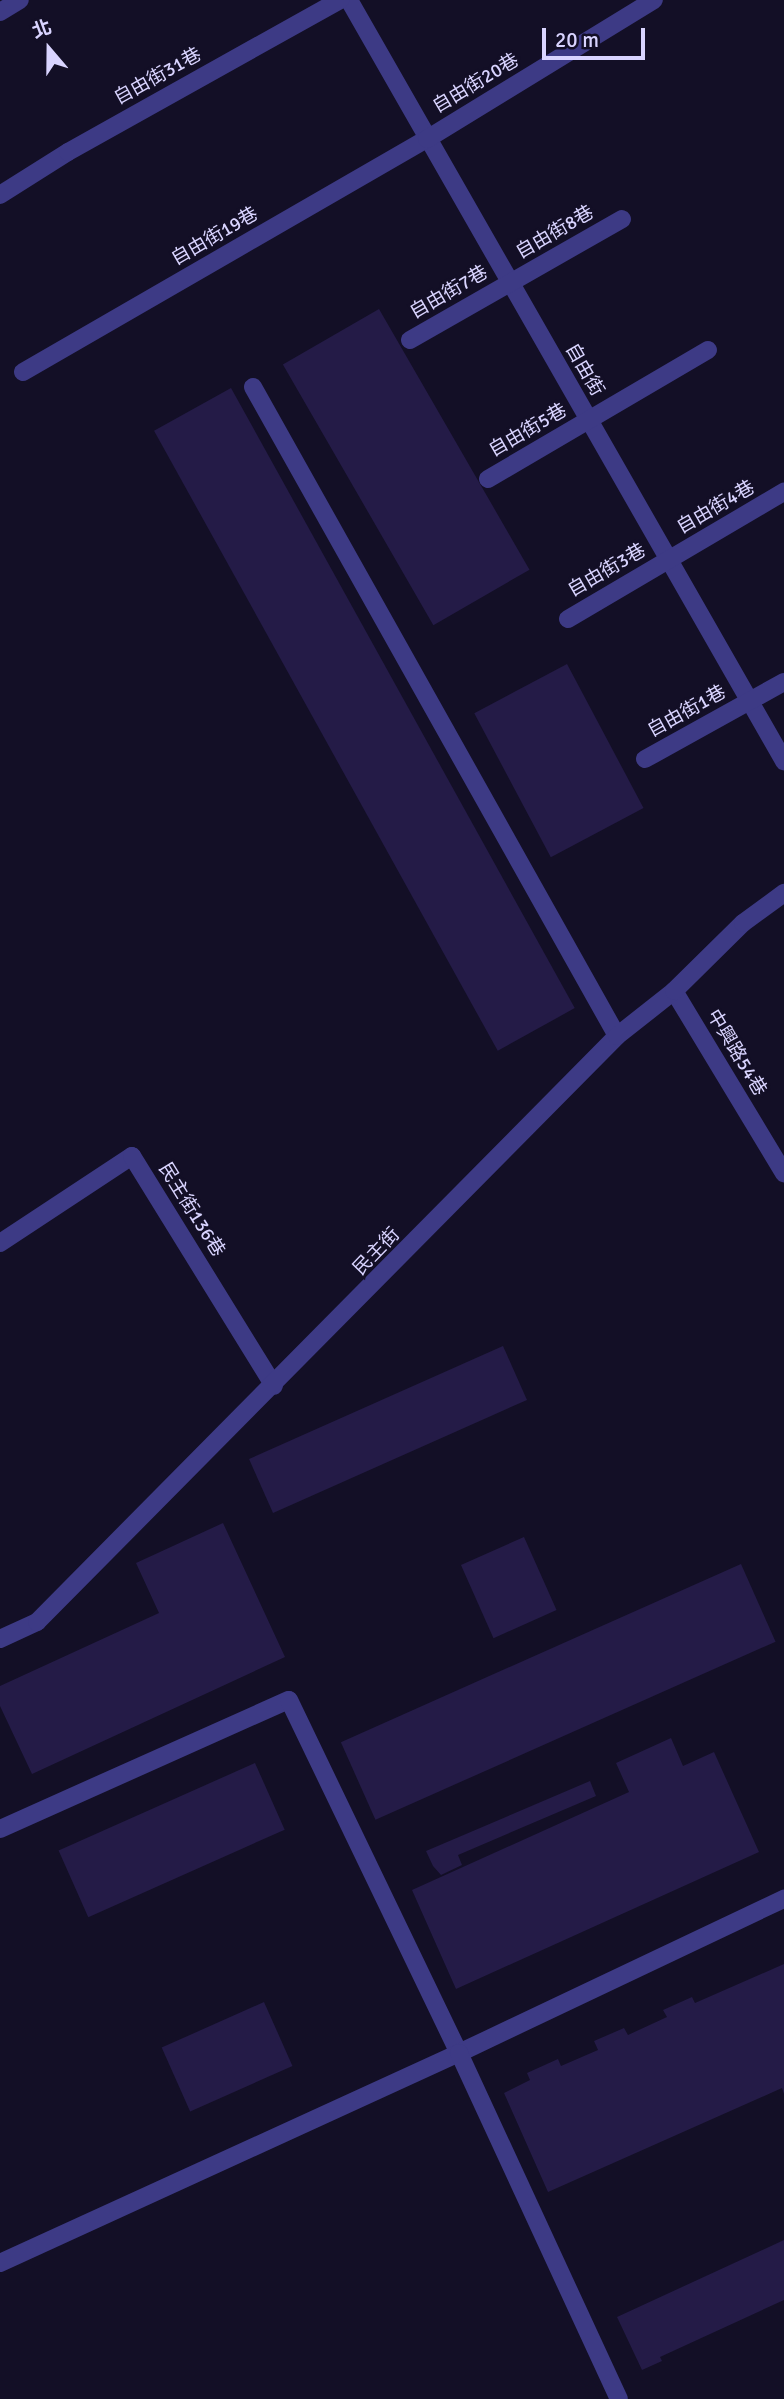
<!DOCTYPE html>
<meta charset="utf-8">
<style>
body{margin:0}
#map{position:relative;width:784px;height:2399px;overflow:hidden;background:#130f26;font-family:Signika,"Noto Sans TC",sans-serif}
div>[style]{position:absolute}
.building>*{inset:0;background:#241b47;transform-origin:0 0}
.minor>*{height:18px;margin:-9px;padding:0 9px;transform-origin:9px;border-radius:9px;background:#3d3a85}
span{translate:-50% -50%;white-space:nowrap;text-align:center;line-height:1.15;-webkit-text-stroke:5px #130f26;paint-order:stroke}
.street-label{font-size:19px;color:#d9d4ff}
.north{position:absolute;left:14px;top:14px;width:70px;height:70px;-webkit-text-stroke:5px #130f26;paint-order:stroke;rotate:340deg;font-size:19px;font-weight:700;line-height:28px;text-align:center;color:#d9d4ff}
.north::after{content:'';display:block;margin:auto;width:24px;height:32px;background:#d9d4ff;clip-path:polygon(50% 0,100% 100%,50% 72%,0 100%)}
.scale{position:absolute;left:542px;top:28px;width:103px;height:32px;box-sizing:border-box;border:4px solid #d9d4ff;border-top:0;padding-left:9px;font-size:21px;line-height:24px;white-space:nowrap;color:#d9d4ff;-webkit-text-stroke:5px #130f26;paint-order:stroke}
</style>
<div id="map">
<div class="building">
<div style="left:379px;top:309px;width:301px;height:111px;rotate:60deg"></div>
<div style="left:231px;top:388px;width:709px;height:88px;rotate:61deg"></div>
<div style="left:567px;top:664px;width:163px;height:105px;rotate:62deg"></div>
<div style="left:503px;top:1346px;width:59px;height:278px;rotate:66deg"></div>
<div style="clip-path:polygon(223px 1523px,285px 1657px,32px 1774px,0 1706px,0 1686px,159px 1613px,136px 1563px)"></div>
<div style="left:524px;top:1537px;width:80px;height:69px;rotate:66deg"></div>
<div style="left:741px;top:1564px;width:85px;height:438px;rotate:66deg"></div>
<div style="clip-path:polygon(671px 1738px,683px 1766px,714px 1752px,759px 1852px,456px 1989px,412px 1890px,629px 1792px,616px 1763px)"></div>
<div style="left:255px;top:1763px;width:73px;height:215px;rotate:66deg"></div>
<div style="clip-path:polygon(590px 1781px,596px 1796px,458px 1855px,462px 1865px,441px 1875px,433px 1866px,426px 1851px)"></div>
<div style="clip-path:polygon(784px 1964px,784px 2094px,782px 2088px,548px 2192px,504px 2093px,530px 2080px,527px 2073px,558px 2059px,561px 2066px,598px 2050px,594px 2041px,624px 2028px,628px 2035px,667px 2017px,663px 2010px,692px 1997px,695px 2003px)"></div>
<div style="left:264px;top:2002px;width:70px;height:112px;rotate:66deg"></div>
<div style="clip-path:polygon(784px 2240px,784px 2300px,660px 2357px,662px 2361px,642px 2370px,617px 2317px)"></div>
</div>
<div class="minor">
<div style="left:349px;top:0;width:877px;rotate:60.25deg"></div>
<div style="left:0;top:12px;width:23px;rotate:-31deg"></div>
<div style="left:0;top:195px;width:80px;rotate:-32.3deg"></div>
<div style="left:68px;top:152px;width:312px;rotate:-29.2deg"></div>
<div style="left:410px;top:340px;width:244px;rotate:-29.7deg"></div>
<div style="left:23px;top:372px;width:466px;rotate:-30deg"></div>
<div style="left:427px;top:139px;width:266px;rotate:-31.5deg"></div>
<div style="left:253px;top:387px;width:744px;rotate:60.71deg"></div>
<div style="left:488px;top:479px;width:255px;rotate:-30.4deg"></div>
<div style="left:568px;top:619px;width:251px;rotate:-30.5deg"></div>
<div style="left:645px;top:759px;width:159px;rotate:-29deg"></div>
<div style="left:674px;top:991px;width:213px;rotate:58.9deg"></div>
<div style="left:0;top:1243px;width:158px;rotate:-33.4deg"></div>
<div style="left:132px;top:1156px;width:270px;rotate:58.3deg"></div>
<div style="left:0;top:1639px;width:41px;rotate:-24.7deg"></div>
<div style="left:37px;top:1622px;width:824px;rotate:-45.29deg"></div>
<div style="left:617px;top:1036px;width:73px;rotate:-38.3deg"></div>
<div style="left:674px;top:991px;width:97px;rotate:-44.6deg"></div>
<div style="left:743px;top:923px;width:51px;rotate:-36.2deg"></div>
<div style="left:0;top:1829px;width:316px;rotate:-24.1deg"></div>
<div style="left:289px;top:1700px;width:392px;rotate:64.3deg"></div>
<div style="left:459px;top:2053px;width:360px;rotate:-25.4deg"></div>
<div style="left:0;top:2263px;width:505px;rotate:-24.58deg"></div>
<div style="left:459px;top:2053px;width:381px;rotate:65.2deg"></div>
</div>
<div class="street-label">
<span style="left:158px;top:77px;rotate:-29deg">自由街31巷</span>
<span style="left:476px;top:84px;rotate:-31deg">自由街20巷</span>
<span style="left:555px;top:233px;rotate:-30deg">自由街8巷</span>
<span style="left:215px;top:237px;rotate:-30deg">自由街19巷</span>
<span style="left:449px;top:293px;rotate:-30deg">自由街7巷</span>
<span style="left:584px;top:370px;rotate:60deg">自由街</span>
<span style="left:528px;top:431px;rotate:-30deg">自由街5巷</span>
<span style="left:716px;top:508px;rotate:-30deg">自由街4巷</span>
<span style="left:607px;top:571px;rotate:-30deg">自由街3巷</span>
<span style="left:687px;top:712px;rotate:-29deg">自由街1巷</span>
<span style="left:736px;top:1053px;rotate:59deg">中興路54巷</span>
<span style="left:191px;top:1210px;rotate:58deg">民主街136巷</span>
<span style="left:377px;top:1252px;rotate:-46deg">民主街</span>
</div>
<div class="north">北</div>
<div class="scale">20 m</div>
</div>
